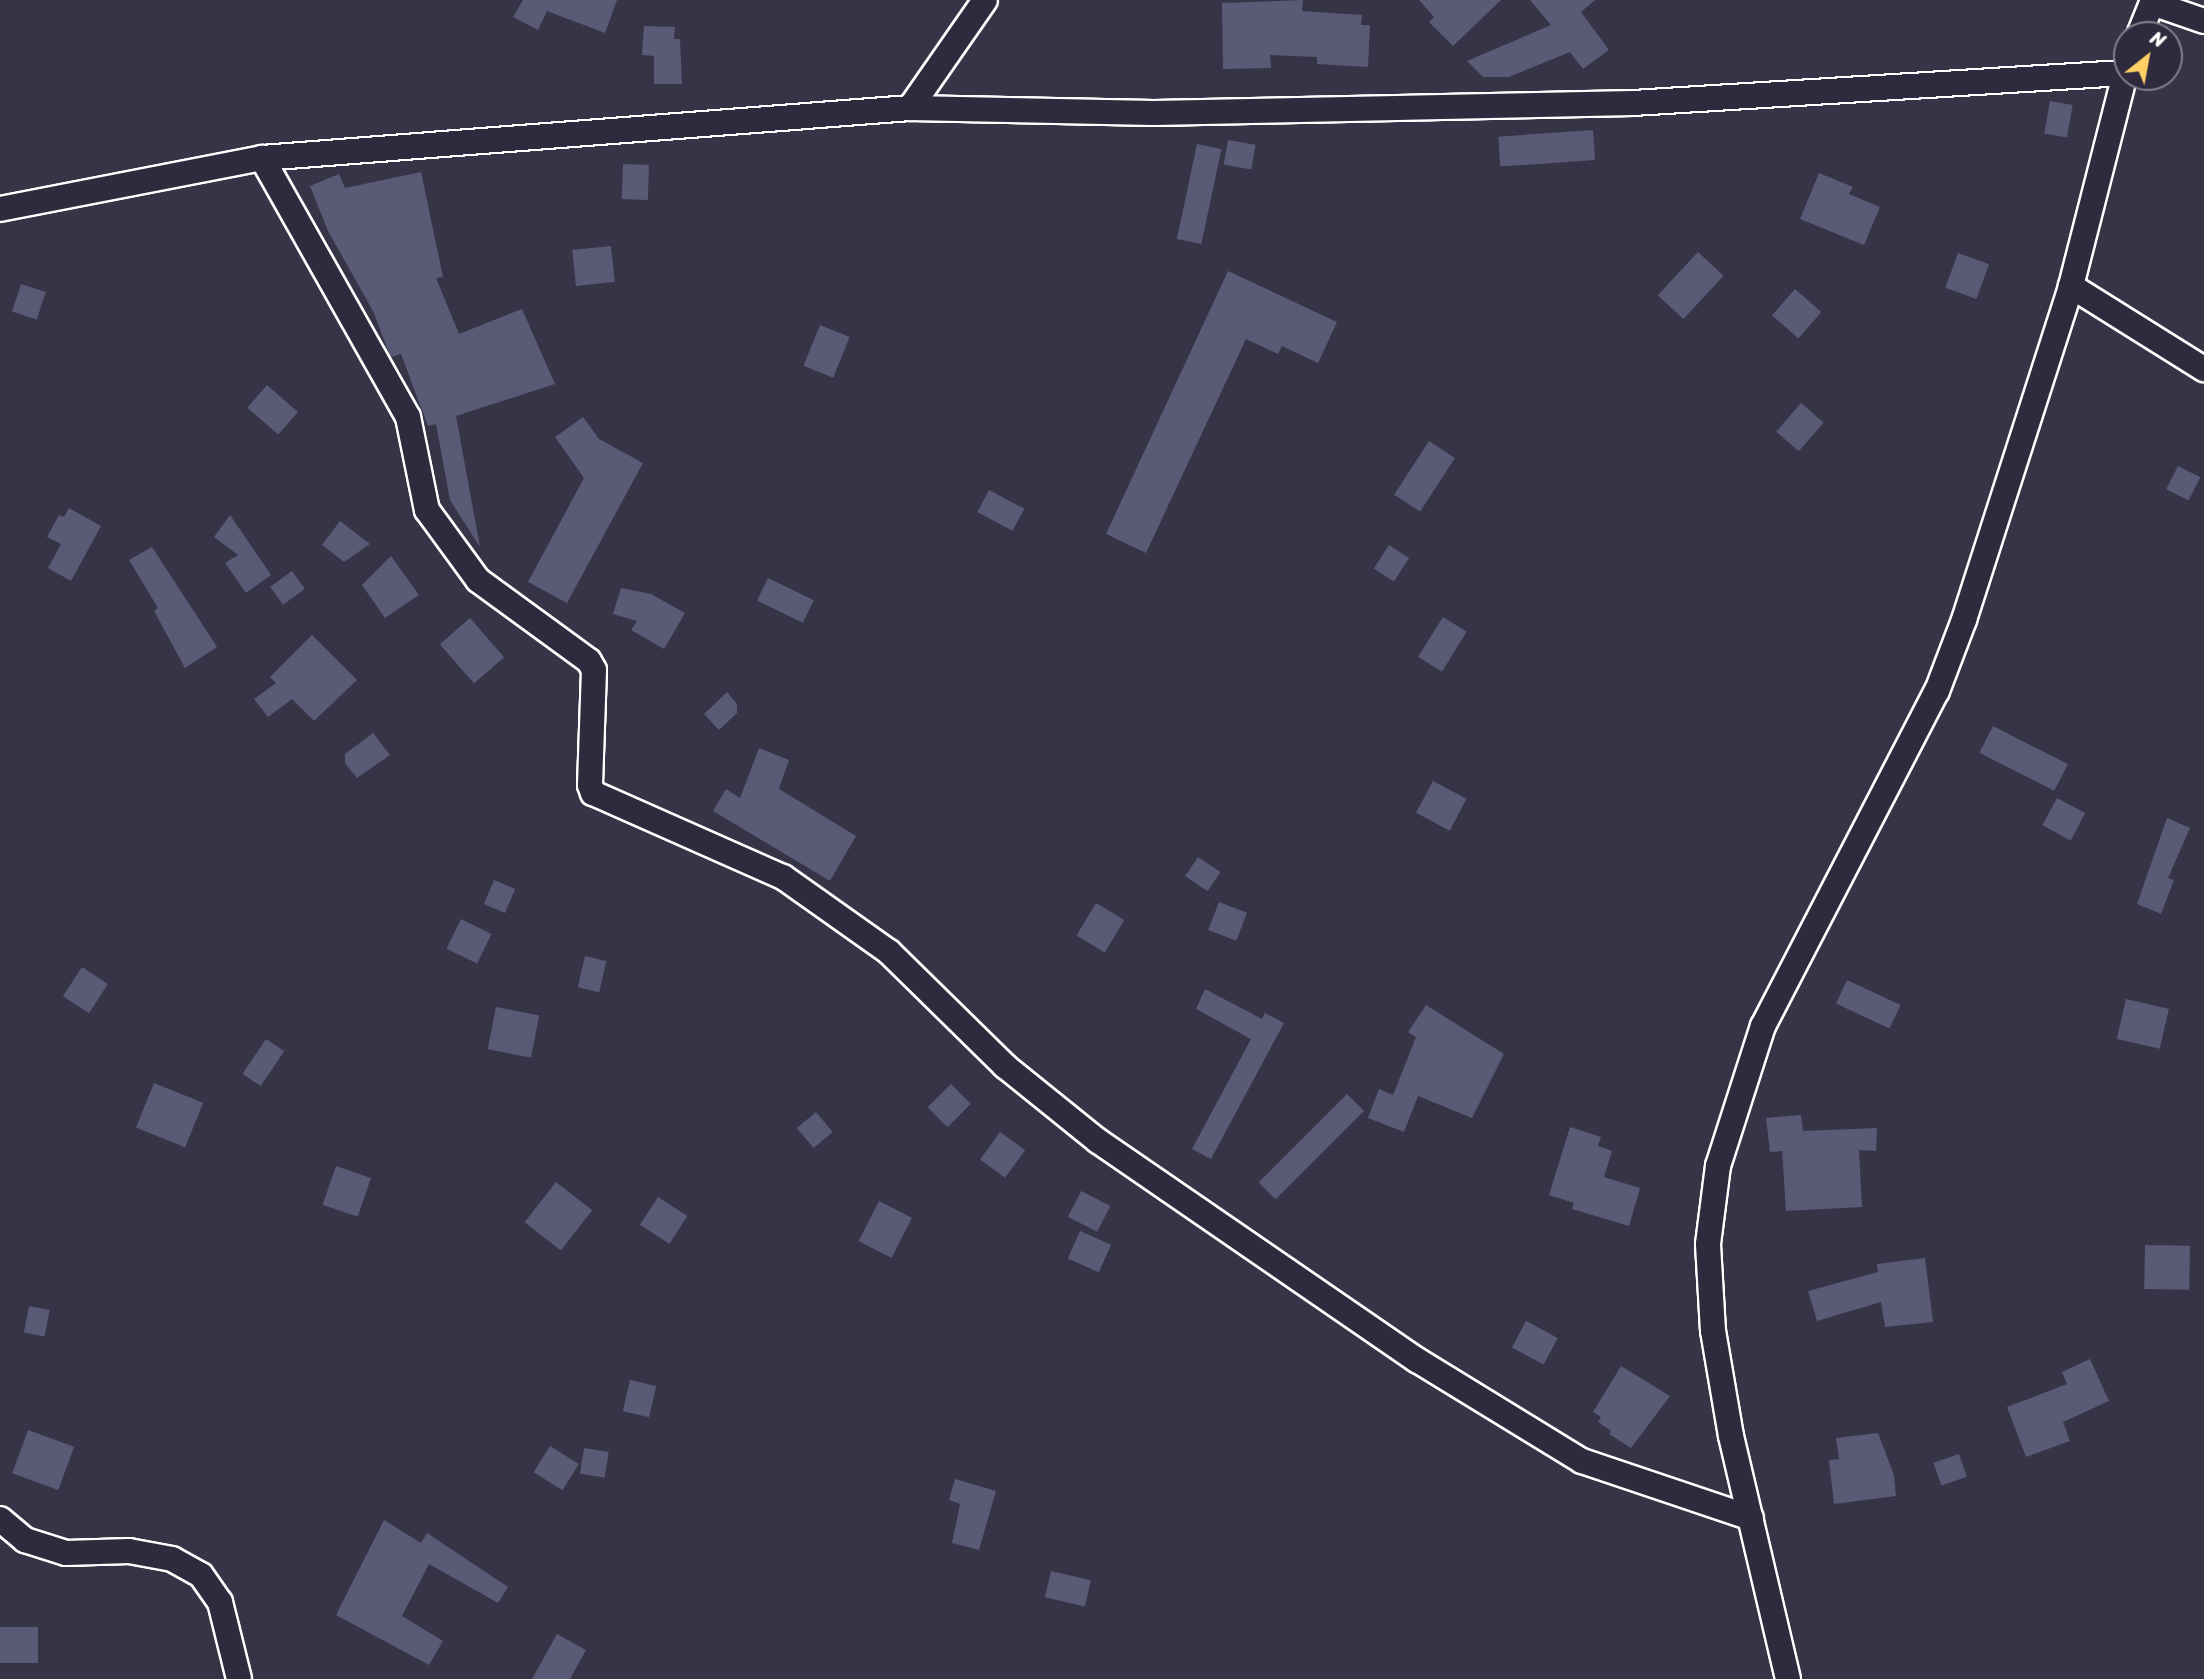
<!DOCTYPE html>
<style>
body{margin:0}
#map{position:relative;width:2204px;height:1679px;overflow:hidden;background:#373448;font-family:Sriracha,sans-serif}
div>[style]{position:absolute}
.building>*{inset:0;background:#585a76;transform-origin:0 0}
.roads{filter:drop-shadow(2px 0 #fff) drop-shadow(-2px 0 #fff) drop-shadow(0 2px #fff) drop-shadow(0 -2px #fff)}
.street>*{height:24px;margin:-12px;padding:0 12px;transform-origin:12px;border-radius:12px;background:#2f2a3d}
span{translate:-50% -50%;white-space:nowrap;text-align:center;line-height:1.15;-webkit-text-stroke:7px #2f2a3d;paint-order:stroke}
.north{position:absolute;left:2113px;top:21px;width:70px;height:70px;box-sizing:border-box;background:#2f2a3d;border:2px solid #827f8b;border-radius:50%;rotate:31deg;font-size:19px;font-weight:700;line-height:28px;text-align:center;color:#fff}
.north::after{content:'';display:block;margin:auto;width:24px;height:32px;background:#ffd166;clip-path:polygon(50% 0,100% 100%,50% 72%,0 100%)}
</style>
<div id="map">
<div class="building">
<div style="clip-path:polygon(523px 0,617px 0,605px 33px,547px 11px,538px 30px,513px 17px)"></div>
<div style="clip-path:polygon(1303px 0,1302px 11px,1362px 15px,1361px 25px,1370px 25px,1368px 67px,1317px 64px,1317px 57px,1270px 55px,1271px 68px,1223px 69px,1222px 3px)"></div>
<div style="clip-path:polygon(1419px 0,1501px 0,1453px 46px,1429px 22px,1434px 17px)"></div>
<div style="clip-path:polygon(1530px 0,1595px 0,1581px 12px,1609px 50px,1583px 69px,1570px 52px,1509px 77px,1483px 77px,1467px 61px,1551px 25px)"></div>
<div style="clip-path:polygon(644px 26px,675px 27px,674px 39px,680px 39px,682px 84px,654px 84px,654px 56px,642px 55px)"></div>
<div style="left:2050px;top:101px;width:23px;height:33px;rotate:10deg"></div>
<div style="left:1593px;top:130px;width:30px;height:95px;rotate:86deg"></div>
<div style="left:1228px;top:140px;width:28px;height:25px;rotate:10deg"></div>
<div style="left:1197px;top:144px;width:25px;height:97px;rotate:12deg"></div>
<div style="left:623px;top:164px;width:26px;height:35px;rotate:2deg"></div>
<div style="clip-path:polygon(421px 172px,443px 277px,436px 278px,459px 334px,522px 309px,555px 384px,456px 416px,480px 547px,450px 500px,436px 424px,428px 426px,401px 354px,391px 357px,389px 353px,373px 311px,328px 231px,310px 186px,339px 174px,345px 188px)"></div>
<div style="clip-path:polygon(1819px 173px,1853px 187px,1849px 194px,1880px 207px,1864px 245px,1800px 219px)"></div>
<div style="left:611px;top:246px;width:36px;height:39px;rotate:84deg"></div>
<div style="left:1698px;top:252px;width:35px;height:59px;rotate:43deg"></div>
<div style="left:1958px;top:253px;width:33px;height:37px;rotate:20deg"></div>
<div style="clip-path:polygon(1228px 271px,1337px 322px,1318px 363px,1282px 346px,1278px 354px,1246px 339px,1146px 553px,1106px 534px)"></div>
<div style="left:21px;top:284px;width:26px;height:29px;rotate:18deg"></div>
<div style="left:1795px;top:289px;width:35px;height:35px;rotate:41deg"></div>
<div style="left:820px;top:325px;width:32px;height:44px;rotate:22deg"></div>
<div style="left:267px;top:385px;width:41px;height:30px;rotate:41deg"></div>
<div style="left:1801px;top:403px;width:30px;height:38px;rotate:41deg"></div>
<div style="clip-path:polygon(583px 417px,599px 439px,643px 463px,567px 603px,528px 582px,584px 478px,555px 437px)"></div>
<div style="left:1429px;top:441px;width:31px;height:64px;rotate:33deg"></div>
<div style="left:2178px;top:466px;width:25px;height:26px;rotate:27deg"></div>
<div style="left:989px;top:490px;width:40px;height:25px;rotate:28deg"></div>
<div style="clip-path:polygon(69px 508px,101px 526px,71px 581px,48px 568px,61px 544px,47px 537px,59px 515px,64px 517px)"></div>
<div style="clip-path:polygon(230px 515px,271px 575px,246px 593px,225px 563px,238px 555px,214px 537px)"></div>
<div style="clip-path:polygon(340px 521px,370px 544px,344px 562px,322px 545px)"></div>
<div style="left:1389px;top:545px;width:24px;height:28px;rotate:33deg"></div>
<div style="clip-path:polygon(152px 547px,217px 647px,185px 668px,154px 611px,158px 608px,129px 560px)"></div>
<div style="clip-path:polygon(391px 556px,419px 595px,385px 618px,362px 585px)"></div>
<div style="left:292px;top:571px;width:22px;height:27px;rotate:54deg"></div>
<div style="left:768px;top:578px;width:51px;height:25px;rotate:26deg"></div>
<div style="clip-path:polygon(621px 588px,651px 594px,685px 613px,664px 649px,631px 630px,637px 621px,613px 614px)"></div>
<div style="left:1443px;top:617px;width:28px;height:47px;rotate:32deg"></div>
<div style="left:470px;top:618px;width:52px;height:40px;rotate:49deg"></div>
<div style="clip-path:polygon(312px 635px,357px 680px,314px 721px,292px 699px,268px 717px,254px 699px,276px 683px,270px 677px)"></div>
<div style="clip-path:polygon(727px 692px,737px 704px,737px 713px,719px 730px,704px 714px)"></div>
<div style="left:1993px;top:726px;width:84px;height:30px;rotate:27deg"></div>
<div style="clip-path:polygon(373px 733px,390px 755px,357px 778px,345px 763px,345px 754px)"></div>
<div style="clip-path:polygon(759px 748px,789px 760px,779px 789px,856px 836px,830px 881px,713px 811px,726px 789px,740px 798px)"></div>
<div style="left:1433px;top:781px;width:38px;height:36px;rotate:28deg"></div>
<div style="left:2057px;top:798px;width:32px;height:31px;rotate:28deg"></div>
<div style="clip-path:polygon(2167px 818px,2190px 828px,2168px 878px,2174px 880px,2161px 914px,2137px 904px)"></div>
<div style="left:1198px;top:857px;width:27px;height:23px;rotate:34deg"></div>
<div style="left:494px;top:880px;width:23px;height:26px;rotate:23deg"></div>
<div style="left:1219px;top:902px;width:30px;height:30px;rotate:21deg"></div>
<div style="left:1096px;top:903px;width:33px;height:38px;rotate:31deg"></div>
<div style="left:461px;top:919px;width:34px;height:33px;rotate:26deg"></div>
<div style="left:585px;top:956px;width:22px;height:32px;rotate:13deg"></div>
<div style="left:82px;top:967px;width:31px;height:35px;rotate:33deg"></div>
<div style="left:1847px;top:980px;width:59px;height:26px;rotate:25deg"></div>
<div style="clip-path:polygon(1205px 989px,1262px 1019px,1265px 1013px,1284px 1023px,1211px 1159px,1192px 1149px,1251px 1039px,1196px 1009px)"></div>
<div style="left:2126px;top:999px;width:44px;height:41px;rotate:13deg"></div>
<div style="clip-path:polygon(1426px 1005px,1504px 1054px,1472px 1118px,1418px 1096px,1404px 1132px,1368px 1118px,1379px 1089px,1393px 1095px,1416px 1037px,1408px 1032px)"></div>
<div style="left:496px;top:1007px;width:44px;height:43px;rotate:11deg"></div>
<div style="left:266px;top:1039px;width:22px;height:42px;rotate:34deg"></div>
<div style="left:154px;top:1083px;width:53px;height:48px;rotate:22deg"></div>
<div style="left:951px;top:1084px;width:28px;height:33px;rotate:45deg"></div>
<div style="left:1347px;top:1094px;width:24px;height:125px;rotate:45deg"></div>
<div style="left:816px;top:1112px;width:26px;height:25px;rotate:50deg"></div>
<div style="clip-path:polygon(1801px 1115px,1803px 1131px,1877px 1128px,1876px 1151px,1859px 1150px,1862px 1207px,1786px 1211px,1782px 1151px,1770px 1152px,1766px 1118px)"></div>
<div style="clip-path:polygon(1570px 1127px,1601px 1137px,1598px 1146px,1612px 1151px,1604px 1177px,1640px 1188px,1629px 1226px,1572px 1209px,1574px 1203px,1549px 1195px)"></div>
<div style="left:1000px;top:1132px;width:31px;height:34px;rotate:36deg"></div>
<div style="left:336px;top:1166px;width:37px;height:41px;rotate:19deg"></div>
<div style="left:556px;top:1182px;width:46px;height:51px;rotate:38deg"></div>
<div style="left:1081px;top:1191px;width:33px;height:29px;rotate:27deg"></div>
<div style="left:658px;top:1197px;width:35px;height:33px;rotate:33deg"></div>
<div style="left:879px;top:1201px;width:37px;height:45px;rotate:27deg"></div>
<div style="left:1080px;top:1231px;width:34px;height:30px;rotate:24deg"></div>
<div style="left:2145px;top:1245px;width:45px;height:44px;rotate:1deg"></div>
<div style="clip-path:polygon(1925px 1258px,1933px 1322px,1885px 1327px,1881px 1302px,1817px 1321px,1808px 1291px,1878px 1272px,1877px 1264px)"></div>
<div style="left:29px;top:1306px;width:21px;height:27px;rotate:11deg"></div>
<div style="left:1526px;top:1321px;width:36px;height:30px;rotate:28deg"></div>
<div style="clip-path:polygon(2090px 1359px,2109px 1401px,2063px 1422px,2070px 1441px,2026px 1457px,2007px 1407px,2067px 1384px,2062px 1372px)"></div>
<div style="clip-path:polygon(1621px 1366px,1670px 1396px,1631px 1448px,1609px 1434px,1611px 1431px,1598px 1422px,1601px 1417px,1593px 1412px)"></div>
<div style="left:630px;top:1380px;width:27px;height:32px;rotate:13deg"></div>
<div style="left:28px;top:1430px;width:49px;height:46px;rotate:20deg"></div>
<div style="clip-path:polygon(1878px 1433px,1894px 1475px,1896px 1496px,1834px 1504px,1829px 1460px,1839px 1459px,1836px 1438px)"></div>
<div style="left:550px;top:1446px;width:34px;height:31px;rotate:32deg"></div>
<div style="left:584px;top:1448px;width:25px;height:26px;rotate:9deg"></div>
<div style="left:1959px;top:1454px;width:24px;height:27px;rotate:71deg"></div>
<div style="clip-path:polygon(955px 1479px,996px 1491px,979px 1550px,952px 1543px,960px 1504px,949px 1500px)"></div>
<div style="clip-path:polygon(384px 1520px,421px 1543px,427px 1533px,508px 1587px,498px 1603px,429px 1564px,402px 1616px,443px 1641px,429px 1665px,336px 1615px)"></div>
<div style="left:1051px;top:1571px;width:41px;height:27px;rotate:13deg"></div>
<div style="left:0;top:1627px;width:38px;height:36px"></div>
<div style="clip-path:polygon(557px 1634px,586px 1650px,570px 1679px,532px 1679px)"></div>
</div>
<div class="roads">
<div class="street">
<div style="left:2152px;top:3px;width:55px;rotate:19.1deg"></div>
<div style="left:2139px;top:35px;width:38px;rotate:-68deg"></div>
<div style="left:910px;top:108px;width:131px;rotate:-55.2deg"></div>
<div style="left:262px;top:158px;width:297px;rotate:60.6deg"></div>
<div style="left:408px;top:417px;width:95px;rotate:78.5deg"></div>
<div style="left:427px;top:510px;width:87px;rotate:53.9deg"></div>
<div style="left:478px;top:580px;width:137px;rotate:36.1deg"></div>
<div style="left:589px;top:661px;width:10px;rotate:61deg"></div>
<div style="left:594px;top:670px;width:115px;rotate:92deg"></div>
<div style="left:590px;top:785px;width:9px;rotate:69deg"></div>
<div style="left:593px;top:793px;width:208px;rotate:23.9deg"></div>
<div style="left:783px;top:877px;width:130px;rotate:35.3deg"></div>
<div style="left:889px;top:952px;width:163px;rotate:44.5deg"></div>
<div style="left:1005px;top:1066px;width:119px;rotate:38.9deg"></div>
<div style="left:1098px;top:1141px;width:387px;rotate:34.5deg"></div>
<div style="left:1417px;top:1360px;width:193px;rotate:31.5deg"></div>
<div style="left:1582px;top:1461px;width:178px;rotate:18.6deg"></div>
<div style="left:0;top:209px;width:267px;rotate:-11deg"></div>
<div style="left:262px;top:158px;width:650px;rotate:-4.41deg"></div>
<div style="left:910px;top:108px;width:244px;rotate:1.2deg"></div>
<div style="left:1154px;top:113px;width:479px;rotate:-1.2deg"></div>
<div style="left:1633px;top:103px;width:492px;rotate:-3.5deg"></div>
<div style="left:2071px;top:286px;width:157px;rotate:32deg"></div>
<div style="left:0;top:1519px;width:33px;rotate:40deg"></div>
<div style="left:25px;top:1540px;width:43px;rotate:17.6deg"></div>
<div style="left:66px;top:1553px;width:63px;rotate:-1.8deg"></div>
<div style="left:129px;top:1551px;width:44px;rotate:10.5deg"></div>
<div style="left:172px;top:1559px;width:33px;rotate:29deg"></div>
<div style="left:201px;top:1575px;width:33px;rotate:55deg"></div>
<div style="left:220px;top:1602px;width:79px;rotate:76.1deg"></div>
<div style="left:1788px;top:1679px;width:250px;rotate:-103.2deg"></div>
<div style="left:1731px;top:1436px;width:107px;rotate:-99.7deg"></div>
<div style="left:1713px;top:1331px;width:87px;rotate:-93.3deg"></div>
<div style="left:1708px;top:1244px;width:79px;rotate:-82.7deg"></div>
<div style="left:1718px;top:1166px;width:147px;rotate:-72.2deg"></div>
<div style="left:1763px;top:1026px;width:377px;rotate:-62.6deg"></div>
<div style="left:1937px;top:691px;width:76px;rotate:-69.2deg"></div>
<div style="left:1964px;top:620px;width:351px;rotate:-72.2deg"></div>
<div style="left:2071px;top:286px;width:227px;rotate:-75.7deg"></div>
</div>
</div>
<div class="north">N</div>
</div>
